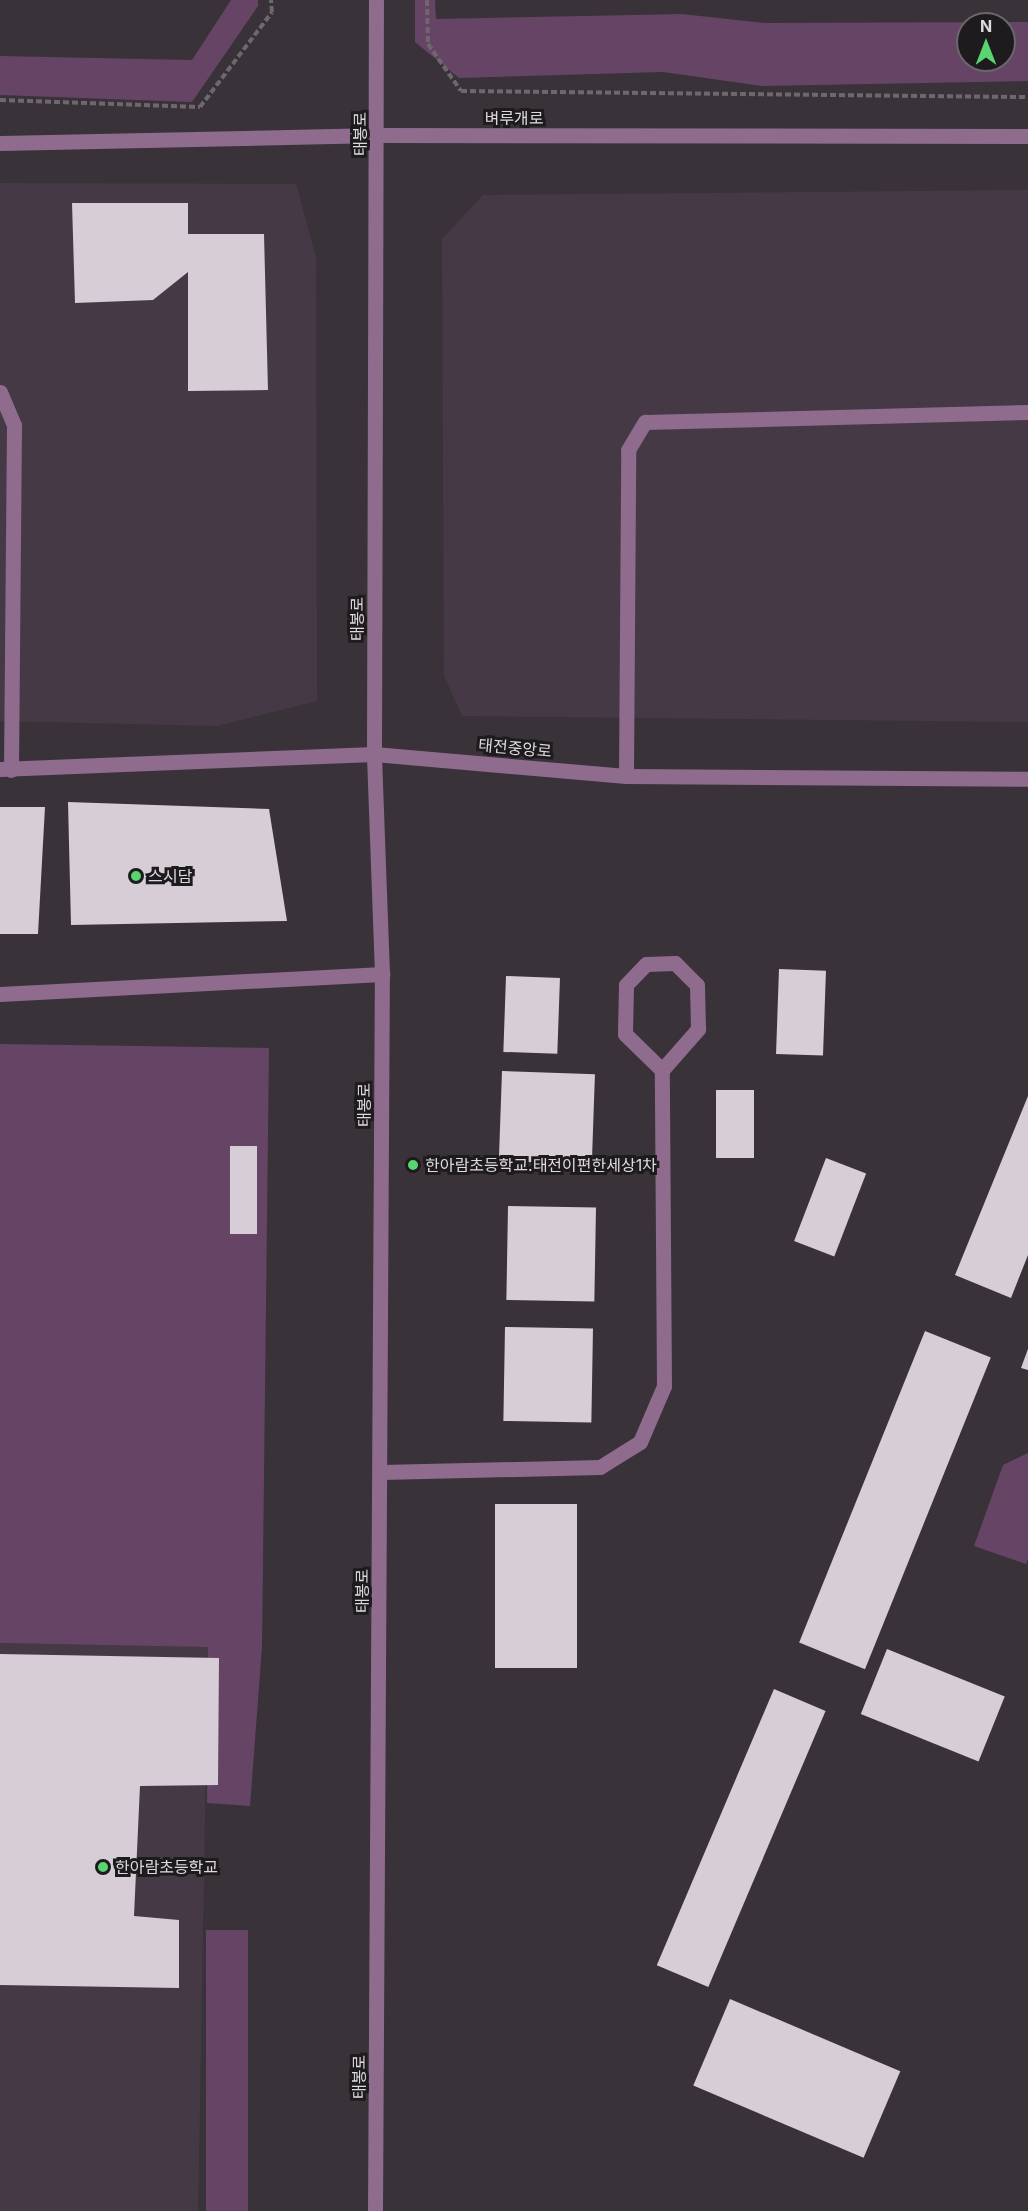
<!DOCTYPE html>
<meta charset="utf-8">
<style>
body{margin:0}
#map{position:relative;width:1028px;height:2211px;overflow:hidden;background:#393239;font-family:Inter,"Noto Sans KR",sans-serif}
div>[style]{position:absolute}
.built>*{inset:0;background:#453945;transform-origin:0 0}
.green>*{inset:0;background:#664465;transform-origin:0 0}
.building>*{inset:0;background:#d6cdd6;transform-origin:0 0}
.path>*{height:4px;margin-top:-2px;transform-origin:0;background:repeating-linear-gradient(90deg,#6e686e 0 6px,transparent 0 9px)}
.minor>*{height:15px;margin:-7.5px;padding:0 7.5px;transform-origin:7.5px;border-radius:7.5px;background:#8f6b8e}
.dots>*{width:16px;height:16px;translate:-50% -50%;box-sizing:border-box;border:3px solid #1e1b1e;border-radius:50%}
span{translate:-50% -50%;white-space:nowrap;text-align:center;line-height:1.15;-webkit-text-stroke:6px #1e1b1e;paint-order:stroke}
.street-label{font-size:16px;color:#ded9de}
.poi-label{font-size:16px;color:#ded9de}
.left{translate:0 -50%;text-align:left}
.north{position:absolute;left:956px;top:12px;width:60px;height:60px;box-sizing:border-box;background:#1e1b1e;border:2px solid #6b676b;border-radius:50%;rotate:0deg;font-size:16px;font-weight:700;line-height:24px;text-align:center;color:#ded9de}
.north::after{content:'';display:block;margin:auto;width:21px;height:27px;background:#58d56f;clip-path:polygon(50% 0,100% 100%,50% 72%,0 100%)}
</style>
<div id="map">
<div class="built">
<div style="clip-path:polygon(0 183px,296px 184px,316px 257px,317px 701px,217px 726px,0 721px)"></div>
<div style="clip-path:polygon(1028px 190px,1028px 722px,462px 716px,444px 676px,442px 239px,483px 195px)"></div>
<div style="left:0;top:1643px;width:208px;height:568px;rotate:1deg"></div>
</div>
<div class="green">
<div style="clip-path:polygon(231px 0,258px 0,258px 6px,192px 102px,0 95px,0 56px,192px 60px)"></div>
<div style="clip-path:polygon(evenodd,415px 0,435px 0,436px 19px,682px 14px,764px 23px,1028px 22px,1028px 81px,762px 86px,663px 72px,459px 78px,415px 42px,415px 0,968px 24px,1004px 24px,1004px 60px,968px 60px,968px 24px)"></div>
<div style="clip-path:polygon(0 1044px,269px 1048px,262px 1647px,250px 1806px,207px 1803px,208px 1647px,0 1643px)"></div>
<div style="clip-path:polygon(1028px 1453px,1028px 1559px,1026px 1564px,974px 1546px,1003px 1465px)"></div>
<div style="left:206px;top:1930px;width:42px;height:281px"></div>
</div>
<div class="building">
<div style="clip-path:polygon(72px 203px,188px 203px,188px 234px,264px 234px,268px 390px,188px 391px,188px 272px,153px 300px,75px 303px)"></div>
<div style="clip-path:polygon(68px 802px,269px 809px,287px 921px,71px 925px)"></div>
<div style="clip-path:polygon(0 807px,45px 807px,38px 934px,0 934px)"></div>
<div style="left:779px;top:969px;width:47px;height:85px;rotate:2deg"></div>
<div style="left:506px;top:976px;width:54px;height:76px;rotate:2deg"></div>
<div style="left:502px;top:1071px;width:93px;height:90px;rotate:2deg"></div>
<div style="left:716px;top:1090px;width:38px;height:68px"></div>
<div style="clip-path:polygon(1028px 1096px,1028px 1255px,1011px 1298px,955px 1275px)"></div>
<div style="left:230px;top:1146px;width:27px;height:88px"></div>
<div style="left:826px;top:1158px;width:43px;height:89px;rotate:21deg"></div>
<div style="left:508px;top:1206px;width:88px;height:94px;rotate:1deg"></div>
<div style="left:505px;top:1327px;width:88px;height:94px;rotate:1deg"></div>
<div style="left:925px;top:1331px;width:71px;height:336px;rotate:22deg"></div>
<div style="clip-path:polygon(1028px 1349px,1028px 1370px,1021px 1368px)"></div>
<div style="left:495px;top:1504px;width:82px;height:164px"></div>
<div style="left:887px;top:1649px;width:127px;height:70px;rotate:22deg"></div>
<div style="clip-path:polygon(0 1654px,219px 1658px,218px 1785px,140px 1786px,134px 1916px,179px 1920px,179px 1988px,0 1985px)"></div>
<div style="left:774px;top:1689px;width:56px;height:300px;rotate:23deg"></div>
<div style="left:730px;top:1999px;width:185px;height:94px;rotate:23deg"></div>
</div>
<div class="path">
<div style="left:427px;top:0;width:44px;rotate:88.7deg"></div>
<div style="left:428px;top:44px;width:57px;rotate:54.9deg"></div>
<div style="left:461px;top:91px;width:567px;rotate:0.61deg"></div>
<div style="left:0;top:100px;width:200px;rotate:2deg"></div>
<div style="left:200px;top:107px;width:119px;rotate:-52.8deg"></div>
<div style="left:272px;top:12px;width:12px;rotate:-95deg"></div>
</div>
<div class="minor">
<div style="left:0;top:143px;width:379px;rotate:-1.2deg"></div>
<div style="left:379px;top:135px;width:649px;rotate:0.09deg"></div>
<div style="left:0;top:392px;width:36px;rotate:67deg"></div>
<div style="left:14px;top:425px;width:345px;rotate:90.5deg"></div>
<div style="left:0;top:769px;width:374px;rotate:-2.3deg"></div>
<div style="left:374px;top:754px;width:253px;rotate:5deg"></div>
<div style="left:626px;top:776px;width:402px;rotate:0.4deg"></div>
<div style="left:626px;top:776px;width:326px;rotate:-89.6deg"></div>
<div style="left:628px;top:450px;width:33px;rotate:-59deg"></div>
<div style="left:645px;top:422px;width:383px;rotate:-1.5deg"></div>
<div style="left:0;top:994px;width:383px;rotate:-3deg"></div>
<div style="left:381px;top:1472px;width:219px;rotate:-1.3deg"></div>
<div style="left:600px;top:1467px;width:47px;rotate:-32deg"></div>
<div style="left:640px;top:1442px;width:61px;rotate:-66.8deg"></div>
<div style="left:664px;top:1386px;width:316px;rotate:-90.4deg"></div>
<div style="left:662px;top:1070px;width:55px;rotate:-48.7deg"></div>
<div style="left:698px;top:1029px;width:44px;rotate:-91.3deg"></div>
<div style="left:697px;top:985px;width:31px;rotate:-135deg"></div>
<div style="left:675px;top:963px;width:29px;rotate:178deg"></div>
<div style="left:646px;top:964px;width:29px;rotate:134deg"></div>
<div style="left:626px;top:985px;width:49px;rotate:91.2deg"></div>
<div style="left:625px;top:1034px;width:52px;rotate:44.2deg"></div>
<div style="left:375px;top:2211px;width:1237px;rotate:-89.68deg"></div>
<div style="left:382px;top:974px;width:220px;rotate:-92.1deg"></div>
<div style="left:374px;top:754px;width:754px;rotate:-89.85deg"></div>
</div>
<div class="dots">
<div style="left:136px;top:876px;background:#58d56f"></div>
<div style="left:413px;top:1165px;background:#58d56f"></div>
<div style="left:103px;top:1867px;background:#58d56f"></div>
</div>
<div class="street-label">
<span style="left:514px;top:118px">벼루개로</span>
<span style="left:360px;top:134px;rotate:-90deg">태봉로</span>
<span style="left:357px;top:619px;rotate:-90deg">태봉로</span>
<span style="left:515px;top:748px;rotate:5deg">태전중앙로</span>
<span style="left:364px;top:1105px;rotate:-90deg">태봉로</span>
<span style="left:362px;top:1591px;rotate:-90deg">태봉로</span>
<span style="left:359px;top:2077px;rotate:-90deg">태봉로</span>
</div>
<div class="poi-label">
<span class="left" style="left:148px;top:876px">스시담</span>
<span class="left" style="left:425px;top:1165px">한아람초등학교.태전이편한세상1차</span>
<span class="left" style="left:115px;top:1867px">한아람초등학교</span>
</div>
<div class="north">N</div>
</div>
